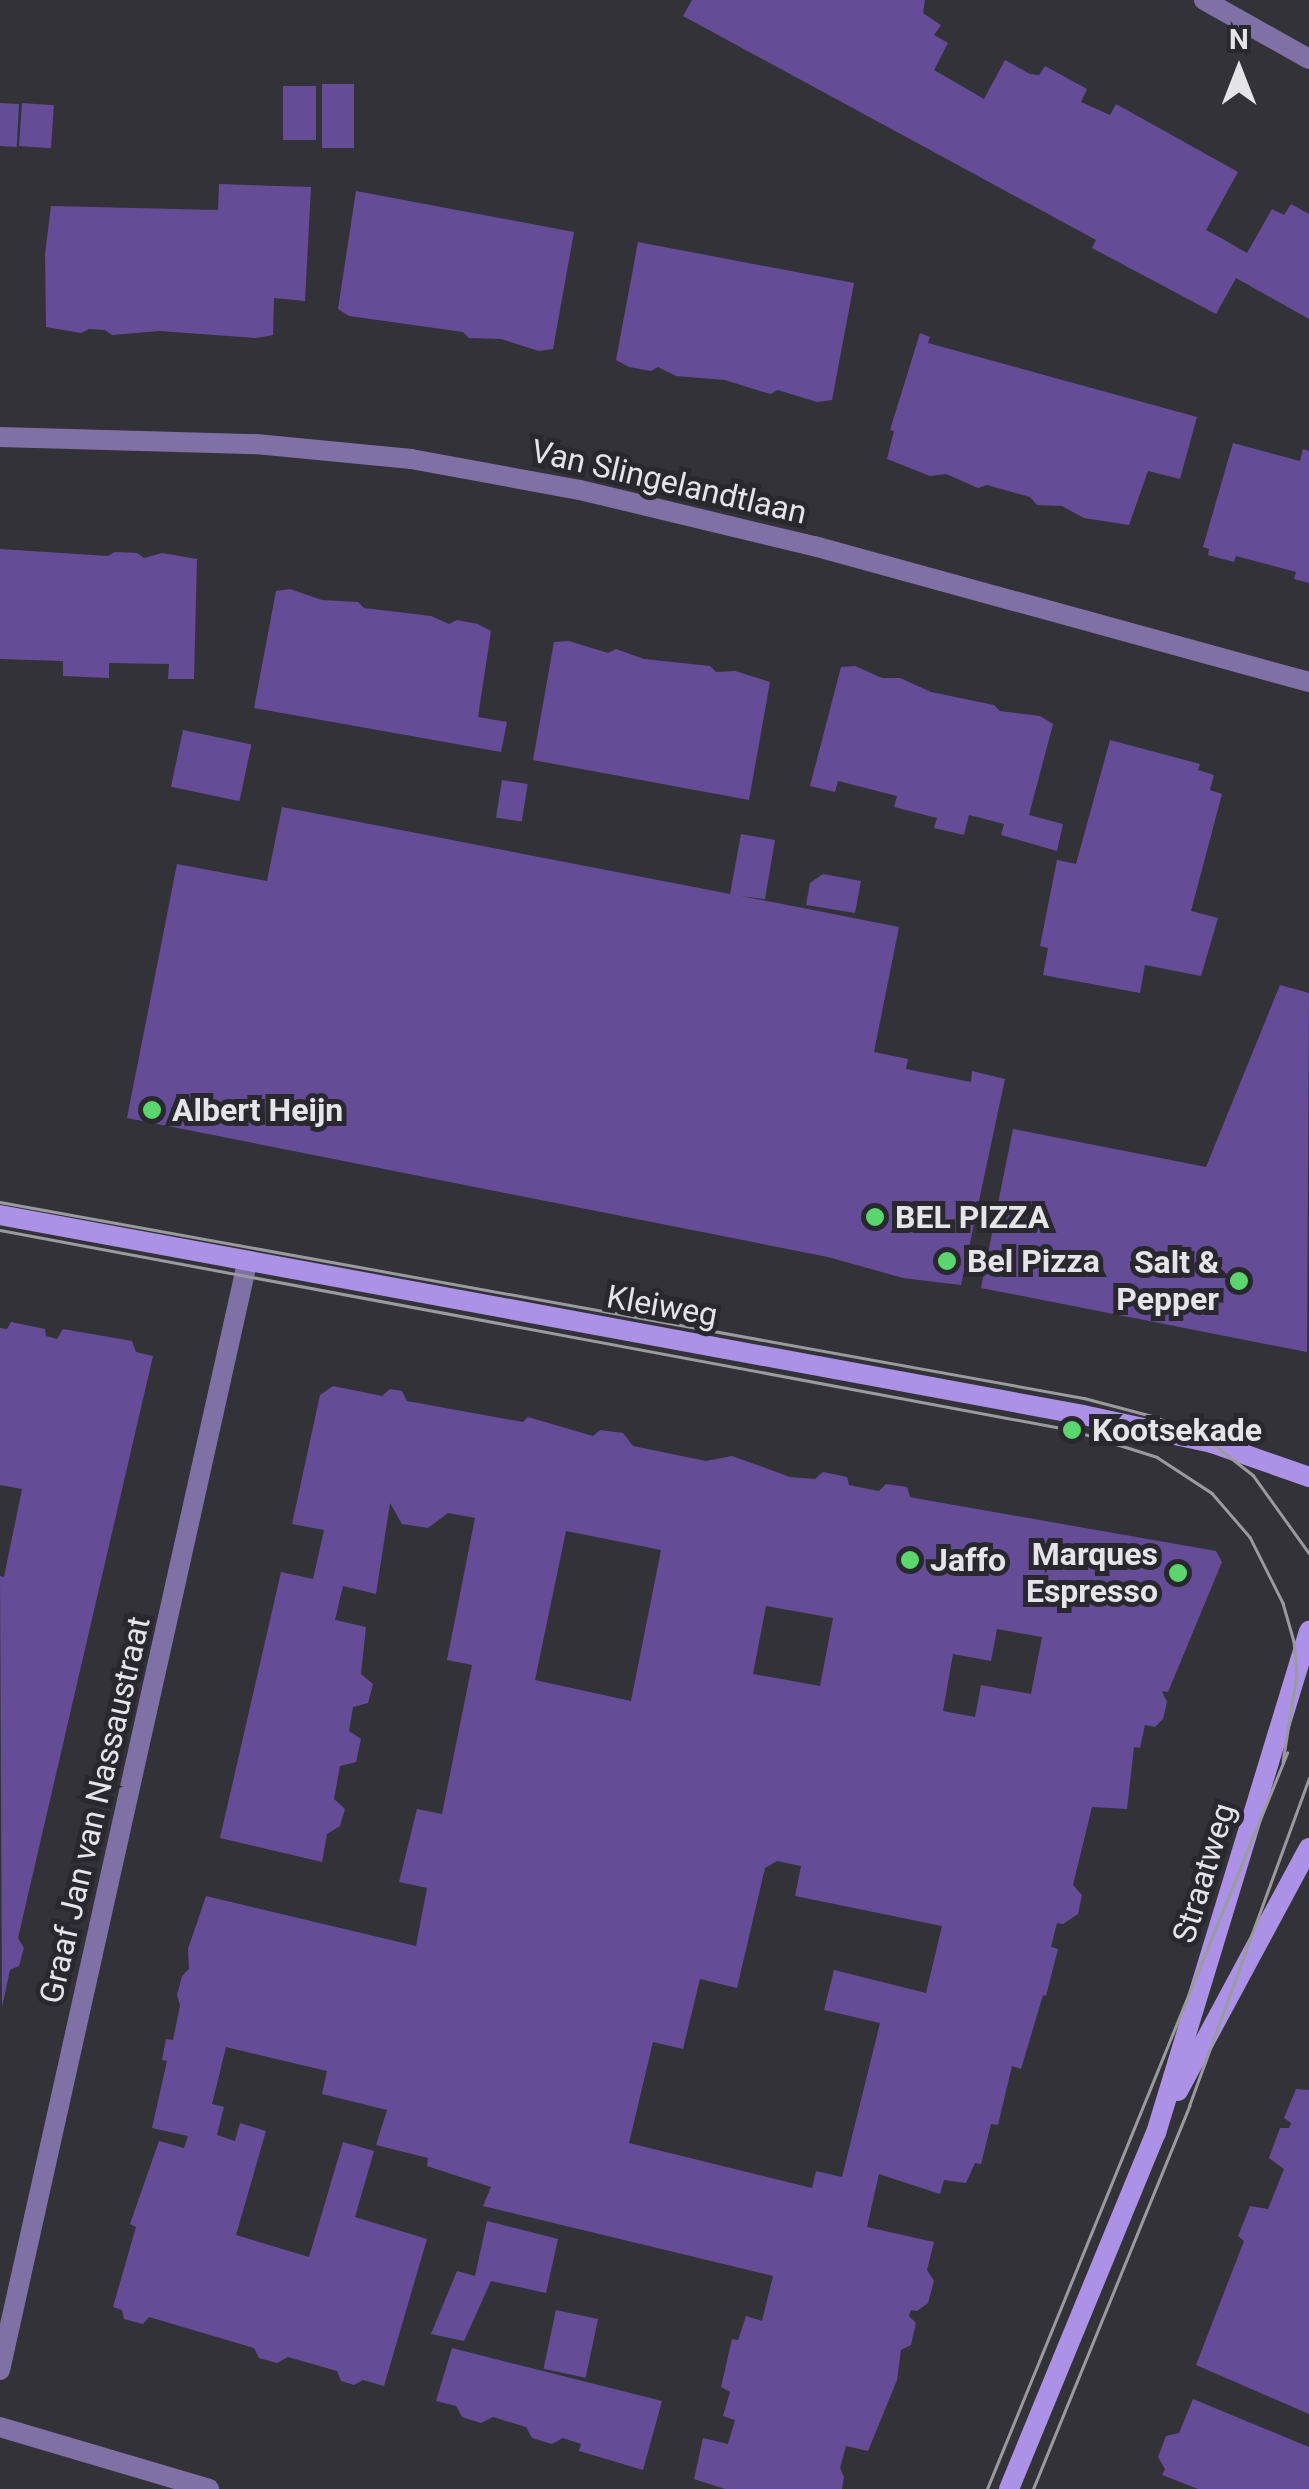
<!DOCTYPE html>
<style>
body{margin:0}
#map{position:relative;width:1309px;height:2489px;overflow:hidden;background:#343239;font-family:Roboto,sans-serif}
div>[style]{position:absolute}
.building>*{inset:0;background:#644c97;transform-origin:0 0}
.street>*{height:20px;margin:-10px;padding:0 10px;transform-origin:10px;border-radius:10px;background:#7f71a5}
.secondary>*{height:20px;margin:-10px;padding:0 10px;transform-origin:10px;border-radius:10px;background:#ab92e6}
.tram>*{height:2.5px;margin:-1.25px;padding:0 1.25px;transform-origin:1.25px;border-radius:1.25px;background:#9b9a9f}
.dots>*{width:28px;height:28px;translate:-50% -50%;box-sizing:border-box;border:5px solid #2a282f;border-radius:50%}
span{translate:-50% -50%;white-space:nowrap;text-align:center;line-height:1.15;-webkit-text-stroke:10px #2a282f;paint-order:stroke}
.street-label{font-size:32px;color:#e5e4e9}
.poi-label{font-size:32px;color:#e5e4e9;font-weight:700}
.left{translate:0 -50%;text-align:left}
.right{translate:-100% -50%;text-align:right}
.north{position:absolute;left:1189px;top:20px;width:100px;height:100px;-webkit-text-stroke:8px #2a282f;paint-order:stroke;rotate:0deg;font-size:28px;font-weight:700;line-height:40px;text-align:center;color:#e5e4e9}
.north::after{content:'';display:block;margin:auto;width:35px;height:45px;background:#e5e4e9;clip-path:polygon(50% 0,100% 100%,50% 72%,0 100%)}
</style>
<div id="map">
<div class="building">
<div style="clip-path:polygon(692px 0,925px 0,923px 13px,941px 25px,934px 35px,948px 43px,934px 70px,984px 99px,1005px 60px,1030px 74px,1039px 75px,1045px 66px,1087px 89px,1081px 102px,1110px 115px,1116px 104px,1238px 172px,1206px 230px,1221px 238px,1247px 253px,1272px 209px,1284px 215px,1291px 204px,1309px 214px,1309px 319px,1236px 278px,1216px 314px,1092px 248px,1096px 240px,683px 16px)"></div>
<div style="left:322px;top:84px;width:32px;height:64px"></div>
<div style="left:283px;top:86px;width:33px;height:54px"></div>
<div style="left:0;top:103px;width:19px;height:43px;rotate:3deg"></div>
<div style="left:22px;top:103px;width:32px;height:43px;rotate:4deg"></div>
<div style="clip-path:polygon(219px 184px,311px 187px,305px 301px,274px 298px,273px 335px,256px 338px,159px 331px,112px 335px,105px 330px,89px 329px,81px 333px,46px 327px,45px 254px,51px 206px,218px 210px)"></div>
<div style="clip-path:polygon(356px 191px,574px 232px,553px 349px,539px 351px,501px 339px,469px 338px,463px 332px,349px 316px,338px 309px)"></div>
<div style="clip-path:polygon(638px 242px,854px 283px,832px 400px,817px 402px,778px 390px,770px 394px,725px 380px,676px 376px,658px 367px,651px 371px,629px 367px,616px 360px)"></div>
<div style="clip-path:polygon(920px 333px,930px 337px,928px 343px,1197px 417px,1180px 479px,1148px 471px,1129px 525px,1084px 518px,1062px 506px,1037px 505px,1030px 497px,987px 485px,978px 488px,946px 474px,930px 476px,887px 459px,894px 431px,890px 430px)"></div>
<div style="clip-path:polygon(1233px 443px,1300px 461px,1303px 449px,1309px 451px,1309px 583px,1294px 579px,1296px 572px,1236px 556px,1234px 562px,1208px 555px,1209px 549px,1203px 547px)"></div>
<div style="clip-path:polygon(0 549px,108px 556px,115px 552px,137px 553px,144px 558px,162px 553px,197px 559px,194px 679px,168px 679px,169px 664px,109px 663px,109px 678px,63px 676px,63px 661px,0 659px)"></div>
<div style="clip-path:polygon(290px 589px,322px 600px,358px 602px,364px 608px,431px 616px,449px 624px,457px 620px,478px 624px,491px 631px,478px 717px,507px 722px,501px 752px,254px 708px,276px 591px)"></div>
<div style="clip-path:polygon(569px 641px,608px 653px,616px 649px,644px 659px,710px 666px,716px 672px,735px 671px,770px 682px,749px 800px,533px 760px,554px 642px)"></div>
<div style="clip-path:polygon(855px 666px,882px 678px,900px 678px,931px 692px,994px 705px,1000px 711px,1040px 716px,1053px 724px,1029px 815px,1063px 824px,1057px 851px,1001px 835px,1004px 824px,969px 815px,964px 835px,934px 828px,937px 818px,894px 807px,897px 796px,838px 781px,835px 792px,810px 786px,841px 667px)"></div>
<div style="left:183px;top:730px;width:70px;height:58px;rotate:12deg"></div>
<div style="clip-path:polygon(1110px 740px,1200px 764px,1198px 770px,1214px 775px,1210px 790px,1222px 794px,1191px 911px,1218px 918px,1201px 976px,1145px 965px,1140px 993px,1043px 975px,1048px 948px,1040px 946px,1057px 860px,1076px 864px)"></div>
<div style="left:502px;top:780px;width:26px;height:38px;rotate:9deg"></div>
<div style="clip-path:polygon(282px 807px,730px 894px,741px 834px,775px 840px,765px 899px,741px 896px,899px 927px,874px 1052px,908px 1059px,906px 1069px,971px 1082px,972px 1071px,1005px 1079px,961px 1285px,903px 1278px,828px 1257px,127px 1118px,177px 864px,267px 881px)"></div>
<div style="clip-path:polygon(823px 874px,861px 881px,855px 913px,806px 905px,810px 883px)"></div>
<div style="clip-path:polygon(1280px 985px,1309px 993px,1307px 1352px,981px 1288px,1013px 1129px,1206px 1167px)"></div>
<div style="clip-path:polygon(11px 1322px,45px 1329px,46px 1336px,57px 1339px,63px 1329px,132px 1341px,136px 1352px,153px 1356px,18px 1938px,24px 1948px,19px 1966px,10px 1970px,2px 2007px,0 1576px,4px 1577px,22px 1489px,0 1485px,0 1328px,7px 1329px)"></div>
<div style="clip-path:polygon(evenodd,333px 1386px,382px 1396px,390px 1389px,402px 1391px,407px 1401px,523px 1422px,528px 1417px,586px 1434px,593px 1436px,600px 1430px,623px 1433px,633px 1446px,706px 1461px,732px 1456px,790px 1477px,815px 1479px,823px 1472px,847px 1477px,849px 1485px,858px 1487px,879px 1491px,886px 1484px,907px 1487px,910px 1497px,920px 1499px,1216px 1551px,1222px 1562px,1168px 1692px,1162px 1691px,1167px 1702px,1163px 1719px,1155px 1727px,1145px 1725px,1140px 1748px,1134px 1747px,1127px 1809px,1092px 1807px,1073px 1885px,1082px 1895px,1078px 1914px,1063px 1924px,1057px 1923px,1051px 1947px,1058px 1949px,1046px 1996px,1043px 1995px,1021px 2069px,1012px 2066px,998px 2125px,991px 2124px,981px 2164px,975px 2163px,966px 2183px,944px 2180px,940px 2194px,879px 2174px,867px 2227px,934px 2242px,927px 2270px,934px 2281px,928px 2303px,917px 2311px,911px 2310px,909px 2316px,916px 2323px,911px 2345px,901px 2350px,897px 2380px,868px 2451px,846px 2446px,840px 2468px,844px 2477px,842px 2489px,725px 2489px,694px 2479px,703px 2438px,728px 2444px,735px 2420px,723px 2416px,730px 2392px,721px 2387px,732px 2339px,738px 2340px,746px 2316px,762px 2321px,773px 2276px,483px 2206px,491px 2187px,427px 2166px,428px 2158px,376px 2145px,387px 2110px,322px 2094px,327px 2071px,226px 2047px,212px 2104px,224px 2107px,217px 2135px,235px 2141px,240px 2123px,266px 2131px,236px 2235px,309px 2257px,343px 2142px,374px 2151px,355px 2217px,427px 2239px,384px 2386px,363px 2380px,354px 2385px,341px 2381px,337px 2371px,288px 2357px,277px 2363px,259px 2358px,254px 2348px,149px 2317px,143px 2324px,124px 2319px,122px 2310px,113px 2307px,136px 2227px,130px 2224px,159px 2141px,184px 2148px,188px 2136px,152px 2128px,167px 2061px,162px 2060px,166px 2039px,173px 2040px,180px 2006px,177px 1995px,182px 1976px,189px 1969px,188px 1949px,206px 1896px,416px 1946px,427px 1888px,399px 1882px,417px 1809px,442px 1814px,472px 1665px,447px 1660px,475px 1518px,448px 1513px,428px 1528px,402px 1524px,390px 1503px,376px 1594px,343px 1586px,335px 1620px,366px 1627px,361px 1674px,373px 1684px,368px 1703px,353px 1707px,349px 1731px,361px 1739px,356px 1762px,340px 1766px,334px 1799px,345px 1809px,340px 1826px,327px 1834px,322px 1862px,220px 1838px,281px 1572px,313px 1579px,324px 1530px,292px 1524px,320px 1395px,333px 1386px,566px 1531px,661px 1550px,631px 1701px,535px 1680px,566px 1531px,333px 1386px,766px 1606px,833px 1618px,820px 1686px,753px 1674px,766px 1606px,333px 1386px,997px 1629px,1042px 1637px,1031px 1694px,981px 1685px,975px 1717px,943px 1711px,953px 1654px,991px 1661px,997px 1629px,333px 1386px,777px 1861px,801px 1866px,795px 1896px,942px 1926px,926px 1993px,834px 1970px,824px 2010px,880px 2023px,842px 2177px,816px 2171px,812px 2188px,629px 2143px,653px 2042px,683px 2049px,700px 1979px,737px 1988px,765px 1868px,777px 1861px)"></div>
<div style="clip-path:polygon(1296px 2089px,1309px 2090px,1309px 2414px,1196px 2365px,1244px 2241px,1238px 2236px,1250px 2206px,1268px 2209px,1284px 2169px,1269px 2158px,1280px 2128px,1289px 2128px,1291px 2123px,1284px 2118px)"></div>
<div style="clip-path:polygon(487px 2221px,558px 2239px,546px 2293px,491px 2281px,464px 2341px,431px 2334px,457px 2271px,475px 2276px)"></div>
<div style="left:556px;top:2310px;width:43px;height:60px;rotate:12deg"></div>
<div style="clip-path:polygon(452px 2348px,662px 2401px,643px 2470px,579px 2451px,581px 2444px,563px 2438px,552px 2444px,532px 2438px,526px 2427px,493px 2417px,481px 2423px,462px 2417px,456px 2406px,436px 2401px)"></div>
<div style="clip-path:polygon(1193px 2399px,1309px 2447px,1309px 2489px,1198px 2489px,1162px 2475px,1165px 2469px,1158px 2457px,1166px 2436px,1179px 2433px)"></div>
</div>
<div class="street">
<div style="left:1204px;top:0;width:120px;rotate:29.3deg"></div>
<div style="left:0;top:437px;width:256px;rotate:1.6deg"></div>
<div style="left:256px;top:444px;width:156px;rotate:5.5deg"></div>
<div style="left:411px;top:459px;width:172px;rotate:10.4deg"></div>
<div style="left:580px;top:490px;width:241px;rotate:13.5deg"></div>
<div style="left:814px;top:546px;width:513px;rotate:15.36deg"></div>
<div style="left:0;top:2370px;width:1134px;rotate:-77.42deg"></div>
<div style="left:0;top:2427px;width:218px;rotate:16.5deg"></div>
</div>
<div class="secondary">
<div style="left:0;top:1215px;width:1101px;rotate:10.46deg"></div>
<div style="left:1083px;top:1415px;width:132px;rotate:12.2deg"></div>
<div style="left:1212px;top:1443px;width:103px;rotate:19.3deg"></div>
<div style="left:1178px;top:2091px;width:276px;rotate:-61.7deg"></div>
<div style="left:1009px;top:2489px;width:385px;rotate:-67.6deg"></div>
<div style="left:1156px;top:2133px;width:525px;rotate:-73.05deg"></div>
</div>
<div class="tram">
<div style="left:0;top:1202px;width:1102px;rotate:10.25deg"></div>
<div style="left:1084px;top:1398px;width:74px;rotate:14.8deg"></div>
<div style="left:1156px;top:1417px;width:62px;rotate:24.9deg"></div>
<div style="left:1212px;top:1443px;width:52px;rotate:38deg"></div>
<div style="left:1253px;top:1475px;width:96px;rotate:54.3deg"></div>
<div style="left:0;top:1230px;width:1090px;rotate:10.57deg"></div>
<div style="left:1072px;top:1430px;width:89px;rotate:17.6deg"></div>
<div style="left:1157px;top:1457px;width:66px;rotate:33.2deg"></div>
<div style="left:1212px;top:1493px;width:58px;rotate:49.2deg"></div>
<div style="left:1250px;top:1537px;width:74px;rotate:63.4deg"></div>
<div style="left:1283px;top:1603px;width:40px;rotate:74deg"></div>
<div style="left:1294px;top:1641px;width:33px;rotate:85deg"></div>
<div style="left:1297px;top:1674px;width:89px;rotate:99deg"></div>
<div style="left:987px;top:2489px;width:795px;rotate:-67.82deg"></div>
<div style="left:1033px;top:2489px;width:414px;rotate:-67.8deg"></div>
<div style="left:1189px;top:2106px;width:349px;rotate:-69.9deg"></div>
</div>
<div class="dots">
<div style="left:152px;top:1110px;background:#5bd56e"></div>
<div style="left:875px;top:1217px;background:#5bd56e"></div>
<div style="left:947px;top:1261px;background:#5bd56e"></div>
<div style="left:1239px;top:1281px;background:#5bd56e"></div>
<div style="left:1072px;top:1430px;background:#5bd56e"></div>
<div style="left:910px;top:1560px;background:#5bd56e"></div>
<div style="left:1178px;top:1573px;background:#5bd56e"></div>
</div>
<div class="street-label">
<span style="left:669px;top:482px;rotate:13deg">Van Slingelandtlaan</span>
<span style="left:662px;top:1306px;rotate:10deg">Kleiweg</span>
<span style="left:95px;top:1810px;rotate:-77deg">Graaf Jan van Nassaustraat</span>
<span style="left:1204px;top:1873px;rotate:-73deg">Straatweg</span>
</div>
<div class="poi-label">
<span class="left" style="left:172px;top:1110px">Albert Heijn</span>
<span class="left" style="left:895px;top:1217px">BEL PIZZA</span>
<span class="left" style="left:967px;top:1261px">Bel Pizza</span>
<span class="right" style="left:1219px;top:1281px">Salt &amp;<br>Pepper</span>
<span class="left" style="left:1092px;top:1430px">Kootsekade</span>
<span class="right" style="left:1158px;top:1573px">Marques<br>Espresso</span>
<span class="left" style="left:930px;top:1560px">Jaffo</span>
</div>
<div class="north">N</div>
</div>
